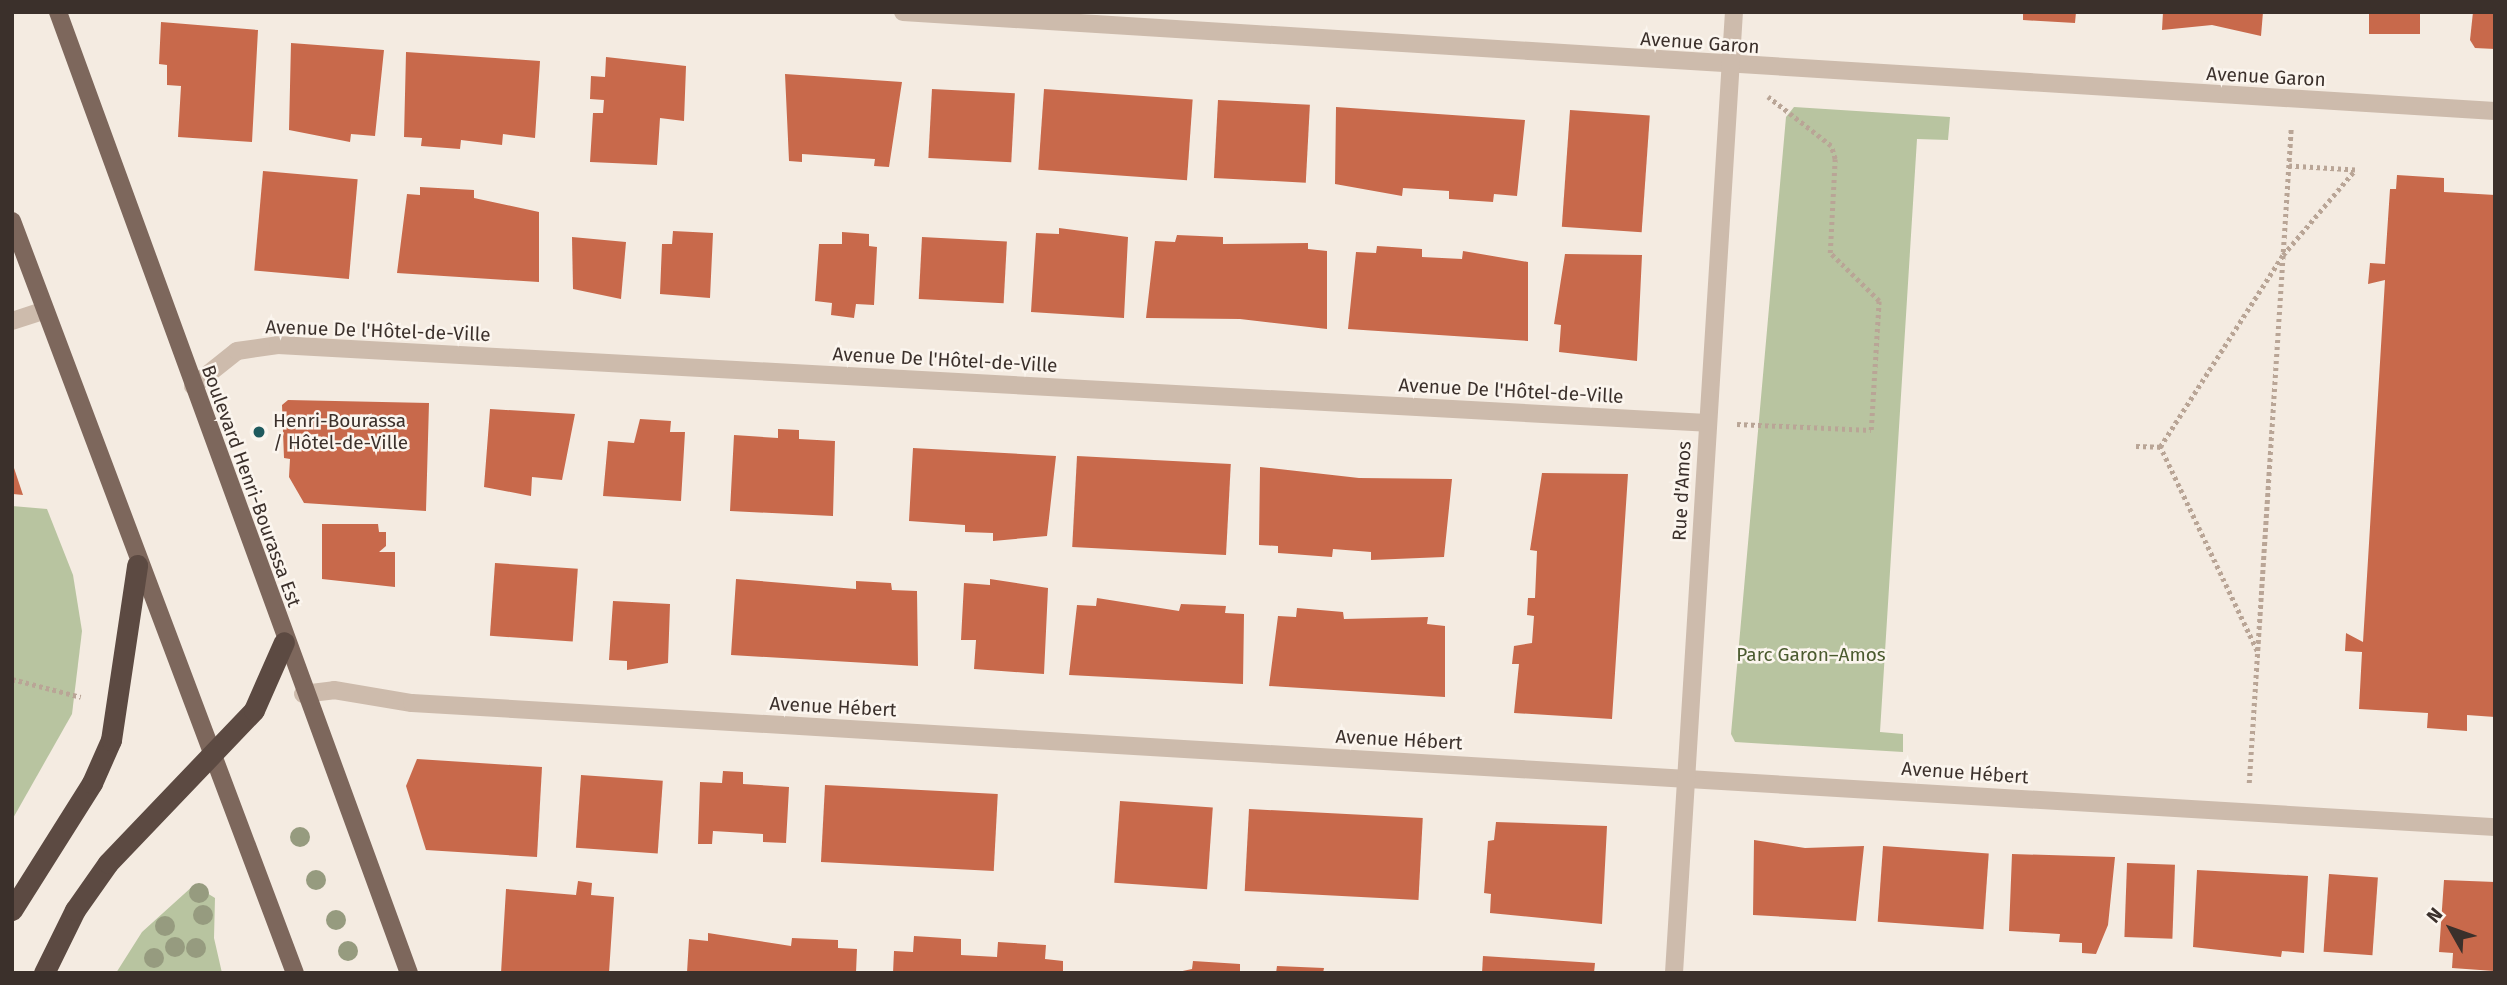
<!DOCTYPE html>
<meta charset="utf-8">
<style>
body{margin:0}
#map{position:relative;width:2507px;height:985px;overflow:hidden;background:#f4ebe1;font-family:"Fira Sans",sans-serif}
div>[style]{position:absolute}
.green>*{inset:0;background:#b8c4a0}
.building>*{inset:0;background:#c8694b;transform-origin:0 0}
.path>*{height:4.5px;margin-top:-2.25px;transform-origin:0;background:repeating-linear-gradient(90deg,#b9a596 0 3.5px,transparent 0 7px)}
.minor>*{height:18px;margin:-9px;padding:0 9px;transform-origin:9px;border-radius:9px;background:#cdbbac}
.major>*{height:18px;margin:-9px;padding:0 9px;transform-origin:9px;border-radius:9px;background:#7d675c}
.highway>*{height:21px;margin:-10.5px;padding:0 10.5px;transform-origin:10.5px;border-radius:10.5px;background:#5c4a42}
.trees>*{width:20px;height:20px;margin:-10px;border-radius:50%;background:#969b7f}
.dots>*{width:19px;height:19px;translate:-50% -50%;box-sizing:border-box;border:4px solid #fbf5ee;border-radius:50%}
span{translate:-50% -50%;white-space:nowrap;text-align:center;line-height:1.15;-webkit-text-stroke:5px #fbf5ee;paint-order:stroke}
.street-label{font-size:19px;color:#3b302b}
.poi-label{font-size:19px;color:#3b302b}
.left{translate:0 -50%;text-align:left}
.park-label{font-size:19px;color:#4a5a2e}
.frame{position:absolute;inset:0;border:14px solid #3b302b;pointer-events:none}
.north{position:absolute;left:2416px;top:894px;width:70px;height:70px;-webkit-text-stroke:5px #fbf5ee;paint-order:stroke;rotate:310deg;font-size:19px;font-weight:700;line-height:28px;text-align:center;color:#3b302b}
.north::after{content:'';display:block;margin:auto;width:24px;height:32px;background:#3b302b;clip-path:polygon(50% 0,100% 100%,50% 72%,0 100%)}
</style>
<div id="map">
<div class="green">
<div style="clip-path:polygon(1794px 107px,1950px 117px,1948px 140px,1917px 139px,1880px 732px,1903px 734px,1903px 752px,1735px 742px,1731px 734px,1786px 117px)"></div>
<div style="clip-path:polygon(12px 506px,47px 509px,73px 575px,82px 631px,72px 714px,12px 820px)"></div>
<div style="clip-path:polygon(194px 885px,215px 898px,214px 938px,222px 973px,116px 973px,142px 932px)"></div>
</div>
<div class="building">
<div style="clip-path:polygon(2023px 12px,2076px 12px,2075px 23px,2023px 20px)"></div>
<div style="clip-path:polygon(2163px 12px,2263px 12px,2261px 36px,2212px 25px,2162px 30px)"></div>
<div style="left:2369px;top:12px;width:51px;height:22px"></div>
<div style="clip-path:polygon(2473px 12px,2495px 12px,2495px 49px,2475px 48px,2470px 40px)"></div>
<div style="clip-path:polygon(161px 22px,258px 30px,252px 142px,178px 137px,181px 86px,167px 85px,167px 65px,159px 64px)"></div>
<div style="clip-path:polygon(291px 43px,384px 50px,375px 136px,351px 134px,350px 142px,289px 130px)"></div>
<div style="clip-path:polygon(406px 52px,540px 61px,535px 138px,503px 134px,502px 145px,461px 140px,460px 149px,421px 146px,422px 138px,404px 137px)"></div>
<div style="clip-path:polygon(606px 57px,686px 66px,684px 121px,660px 118px,657px 165px,590px 162px,593px 113px,603px 113px,604px 100px,590px 99px,591px 76px,605px 77px)"></div>
<div style="clip-path:polygon(785px 74px,902px 82px,889px 167px,874px 166px,875px 159px,802px 154px,802px 162px,789px 161px)"></div>
<div style="left:932px;top:89px;width:83px;height:69px;rotate:3deg"></div>
<div style="left:1044px;top:89px;width:149px;height:81px;rotate:4deg"></div>
<div style="left:1218px;top:100px;width:92px;height:78px;rotate:3deg"></div>
<div style="clip-path:polygon(1336px 107px,1525px 120px,1517px 196px,1494px 194px,1493px 202px,1449px 199px,1449px 191px,1403px 188px,1402px 196px,1335px 184px)"></div>
<div style="left:1570px;top:110px;width:80px;height:117px;rotate:4deg"></div>
<div style="left:263px;top:171px;width:95px;height:100px;rotate:5deg"></div>
<div style="clip-path:polygon(2397px 175px,2444px 178px,2444px 192px,2495px 195px,2495px 717px,2467px 715px,2467px 731px,2427px 728px,2428px 713px,2359px 709px,2362px 652px,2345px 651px,2346px 633px,2363px 642px,2385px 280px,2368px 284px,2370px 263px,2385px 264px,2390px 189px,2396px 189px)"></div>
<div style="clip-path:polygon(420px 187px,474px 190px,474px 198px,539px 212px,539px 282px,397px 273px,407px 194px,420px 195px)"></div>
<div style="clip-path:polygon(1059px 228px,1128px 237px,1124px 318px,1031px 312px,1036px 233px,1059px 234px)"></div>
<div style="clip-path:polygon(673px 231px,713px 233px,710px 298px,660px 294px,662px 244px,672px 244px)"></div>
<div style="clip-path:polygon(842px 232px,869px 234px,869px 246px,877px 247px,874px 305px,856px 304px,854px 318px,831px 315px,832px 303px,815px 301px,819px 244px,842px 244px)"></div>
<div style="clip-path:polygon(1177px 235px,1223px 237px,1223px 244px,1308px 243px,1308px 249px,1327px 251px,1327px 329px,1240px 319px,1146px 318px,1155px 241px,1175px 242px)"></div>
<div style="clip-path:polygon(572px 237px,626px 242px,621px 299px,573px 289px)"></div>
<div style="left:922px;top:237px;width:85px;height:62px;rotate:3deg"></div>
<div style="clip-path:polygon(1377px 246px,1422px 249px,1422px 257px,1462px 259px,1463px 251px,1528px 262px,1528px 341px,1348px 329px,1356px 252px,1376px 253px)"></div>
<div style="clip-path:polygon(1565px 254px,1642px 255px,1637px 361px,1559px 352px,1561px 325px,1554px 324px)"></div>
<div style="clip-path:polygon(288px 400px,429px 403px,426px 511px,304px 503px,289px 477px,290px 459px,284px 458px,282px 405px)"></div>
<div style="clip-path:polygon(490px 409px,575px 414px,562px 480px,532px 477px,531px 496px,484px 487px)"></div>
<div style="clip-path:polygon(640px 419px,671px 421px,670px 432px,685px 432px,681px 501px,603px 496px,608px 441px,634px 443px)"></div>
<div style="clip-path:polygon(778px 429px,799px 430px,799px 439px,835px 441px,833px 516px,730px 511px,734px 435px,778px 438px)"></div>
<div style="clip-path:polygon(913px 448px,1056px 456px,1047px 536px,993px 541px,993px 533px,965px 532px,965px 525px,909px 521px)"></div>
<div style="left:1077px;top:456px;width:154px;height:91px;rotate:3deg"></div>
<div style="clip-path:polygon(12px 465px,13px 465px,23px 495px,13px 494px)"></div>
<div style="clip-path:polygon(1260px 467px,1359px 478px,1452px 479px,1444px 557px,1371px 560px,1371px 552px,1333px 549px,1332px 557px,1278px 553px,1278px 546px,1259px 545px)"></div>
<div style="clip-path:polygon(1542px 473px,1628px 474px,1612px 719px,1514px 713px,1519px 664px,1512px 664px,1514px 646px,1532px 643px,1534px 616px,1527px 615px,1528px 598px,1535px 598px,1537px 551px,1530px 550px)"></div>
<div style="clip-path:polygon(322px 524px,378px 524px,379px 532px,386px 532px,386px 546px,379px 552px,395px 552px,395px 587px,322px 579px)"></div>
<div style="left:495px;top:563px;width:83px;height:73px;rotate:4deg"></div>
<div style="clip-path:polygon(736px 579px,856px 589px,856px 581px,891px 583px,892px 590px,917px 591px,918px 666px,731px 655px)"></div>
<div style="clip-path:polygon(990px 579px,1048px 588px,1044px 674px,974px 669px,976px 640px,961px 640px,964px 583px,990px 585px)"></div>
<div style="clip-path:polygon(1097px 598px,1179px 611px,1181px 604px,1226px 606px,1225px 613px,1244px 614px,1243px 684px,1069px 675px,1077px 605px,1096px 606px)"></div>
<div style="clip-path:polygon(613px 601px,670px 604px,668px 663px,627px 670px,627px 661px,609px 660px)"></div>
<div style="clip-path:polygon(1297px 608px,1343px 612px,1344px 619px,1428px 617px,1427px 624px,1445px 626px,1445px 697px,1269px 686px,1278px 616px,1296px 617px)"></div>
<div style="clip-path:polygon(417px 759px,542px 767px,537px 857px,426px 850px,406px 786px)"></div>
<div style="clip-path:polygon(723px 771px,743px 772px,743px 784px,789px 787px,786px 843px,763px 842px,763px 834px,713px 831px,712px 844px,698px 844px,700px 782px,722px 783px)"></div>
<div style="left:581px;top:775px;width:82px;height:73px;rotate:4deg"></div>
<div style="left:825px;top:785px;width:173px;height:77px;rotate:3deg"></div>
<div style="left:1120px;top:801px;width:93px;height:82px;rotate:4deg"></div>
<div style="left:1249px;top:809px;width:174px;height:82px;rotate:3deg"></div>
<div style="clip-path:polygon(1496px 822px,1607px 826px,1602px 924px,1490px 913px,1491px 894px,1484px 893px,1488px 841px,1494px 840px)"></div>
<div style="clip-path:polygon(1754px 840px,1805px 848px,1864px 846px,1856px 921px,1753px 915px)"></div>
<div style="left:1883px;top:846px;width:106px;height:76px;rotate:4deg"></div>
<div style="clip-path:polygon(2012px 854px,2115px 857px,2108px 925px,2096px 954px,2082px 953px,2082px 943px,2059px 942px,2060px 934px,2009px 931px)"></div>
<div style="left:2127px;top:863px;width:48px;height:74px;rotate:2deg"></div>
<div style="clip-path:polygon(2197px 870px,2308px 876px,2304px 953px,2282px 951px,2281px 957px,2193px 947px)"></div>
<div style="left:2329px;top:874px;width:49px;height:78px;rotate:4deg"></div>
<div style="clip-path:polygon(2444px 880px,2495px 882px,2494px 971px,2452px 968px,2453px 953px,2439px 952px)"></div>
<div style="clip-path:polygon(578px 881px,592px 883px,591px 895px,614px 897px,609px 973px,501px 973px,506px 889px,576px 895px)"></div>
<div style="clip-path:polygon(708px 933px,791px 946px,792px 938px,838px 940px,838px 948px,857px 949px,856px 973px,687px 973px,689px 939px,708px 941px)"></div>
<div style="clip-path:polygon(914px 936px,961px 939px,961px 955px,997px 957px,998px 942px,1046px 945px,1045px 959px,1063px 961px,1063px 973px,893px 973px,894px 951px,913px 952px)"></div>
<div style="clip-path:polygon(1483px 956px,1595px 963px,1594px 973px,1482px 973px)"></div>
<div style="clip-path:polygon(1193px 961px,1240px 964px,1240px 973px,1173px 973px,1192px 969px)"></div>
<div style="clip-path:polygon(1277px 966px,1324px 968px,1323px 973px,1276px 973px)"></div>
</div>
<div class="path">
<div style="left:1737px;top:424px;width:134px;rotate:2.6deg"></div>
<div style="left:1871px;top:430px;width:129px;rotate:-86.5deg"></div>
<div style="left:1879px;top:301px;width:69px;rotate:-135.6deg"></div>
<div style="left:1830px;top:253px;width:94px;rotate:-87deg"></div>
<div style="left:1835px;top:159px;width:14px;rotate:-107deg"></div>
<div style="left:1831px;top:146px;width:80px;rotate:-142.1deg"></div>
<div style="left:2136px;top:446px;width:24px;rotate:2deg"></div>
<div style="left:2257px;top:651px;width:226px;rotate:-115.4deg"></div>
<div style="left:2160px;top:447px;width:228px;rotate:-57.4deg"></div>
<div style="left:2283px;top:255px;width:111px;rotate:-49.7deg"></div>
<div style="left:2355px;top:170px;width:66px;rotate:-176.5deg"></div>
<div style="left:12px;top:679px;width:71px;rotate:14.6deg"></div>
<div style="left:2249px;top:783px;width:656px;rotate:-86.33deg"></div>
</div>
<div class="minor">
<div style="left:903px;top:12px;width:1595px;rotate:3.56deg"></div>
<div style="left:12px;top:321px;width:35px;rotate:-18deg"></div>
<div style="left:193px;top:386px;width:56px;rotate:-38.5deg"></div>
<div style="left:237px;top:351px;width:41px;rotate:-8.3deg"></div>
<div style="left:278px;top:345px;width:1431px;rotate:3.12deg"></div>
<div style="left:303px;top:694px;width:31px;rotate:-7deg"></div>
<div style="left:334px;top:690px;width:79px;rotate:9.5deg"></div>
<div style="left:412px;top:703px;width:2087px;rotate:3.41deg"></div>
<div style="left:1674px;top:973px;width:963px;rotate:-86.43deg"></div>
</div>
<div class="major">
<div style="left:58px;top:12px;width:1023px;rotate:69.94deg"></div>
<div style="left:12px;top:221px;width:803px;rotate:69.38deg"></div>
</div>
<div class="highway">
<div style="left:12px;top:910px;width:150px;rotate:-57.8deg"></div>
<div style="left:92px;top:783px;width:47px;rotate:-66.2deg"></div>
<div style="left:111px;top:740px;width:177px;rotate:-81.5deg"></div>
<div style="left:44px;top:973px;width:70px;rotate:-63.8deg"></div>
<div style="left:75px;top:910px;width:57px;rotate:-54.9deg"></div>
<div style="left:108px;top:863px;width:211px;rotate:-46.3deg"></div>
<div style="left:254px;top:710px;width:74px;rotate:-66.2deg"></div>
</div>
<div class="trees">
<div style="left:300px;top:837px"></div>
<div style="left:316px;top:880px"></div>
<div style="left:199px;top:893px"></div>
<div style="left:203px;top:915px"></div>
<div style="left:336px;top:920px"></div>
<div style="left:165px;top:926px"></div>
<div style="left:175px;top:947px"></div>
<div style="left:196px;top:948px"></div>
<div style="left:348px;top:951px"></div>
<div style="left:154px;top:958px"></div>
</div>
<div class="dots">
<div style="left:259px;top:432px;background:#1f5a5e"></div>
</div>
<div class="street-label">
<span style="left:1700px;top:43px;rotate:4deg">Avenue Garon</span>
<span style="left:2266px;top:77px;rotate:3deg">Avenue Garon</span>
<span style="left:378px;top:331px;rotate:2deg">Avenue De l'Hôtel-de-Ville</span>
<span style="left:945px;top:360px;rotate:3deg">Avenue De l'Hôtel-de-Ville</span>
<span style="left:1511px;top:391px;rotate:3deg">Avenue De l'Hôtel-de-Ville</span>
<span style="left:251px;top:486px;rotate:70deg">Boulevard Henri-Bourassa Est</span>
<span style="left:1682px;top:491px;rotate:-87deg">Rue d'Amos</span>
<span style="left:833px;top:707px;rotate:3deg">Avenue Hébert</span>
<span style="left:1399px;top:740px;rotate:3deg">Avenue Hébert</span>
<span style="left:1965px;top:773px;rotate:4deg">Avenue Hébert</span>
</div>
<div class="poi-label">
<span class="left" style="left:273px;top:432px">Henri-Bourassa<br>/ Hôtel-de-Ville</span>
</div>
<div class="park-label">
<span style="left:1811px;top:655px">Parc Garon–Amos</span>
</div>
<div class="frame"></div>
<div class="north">N</div>
</div>
